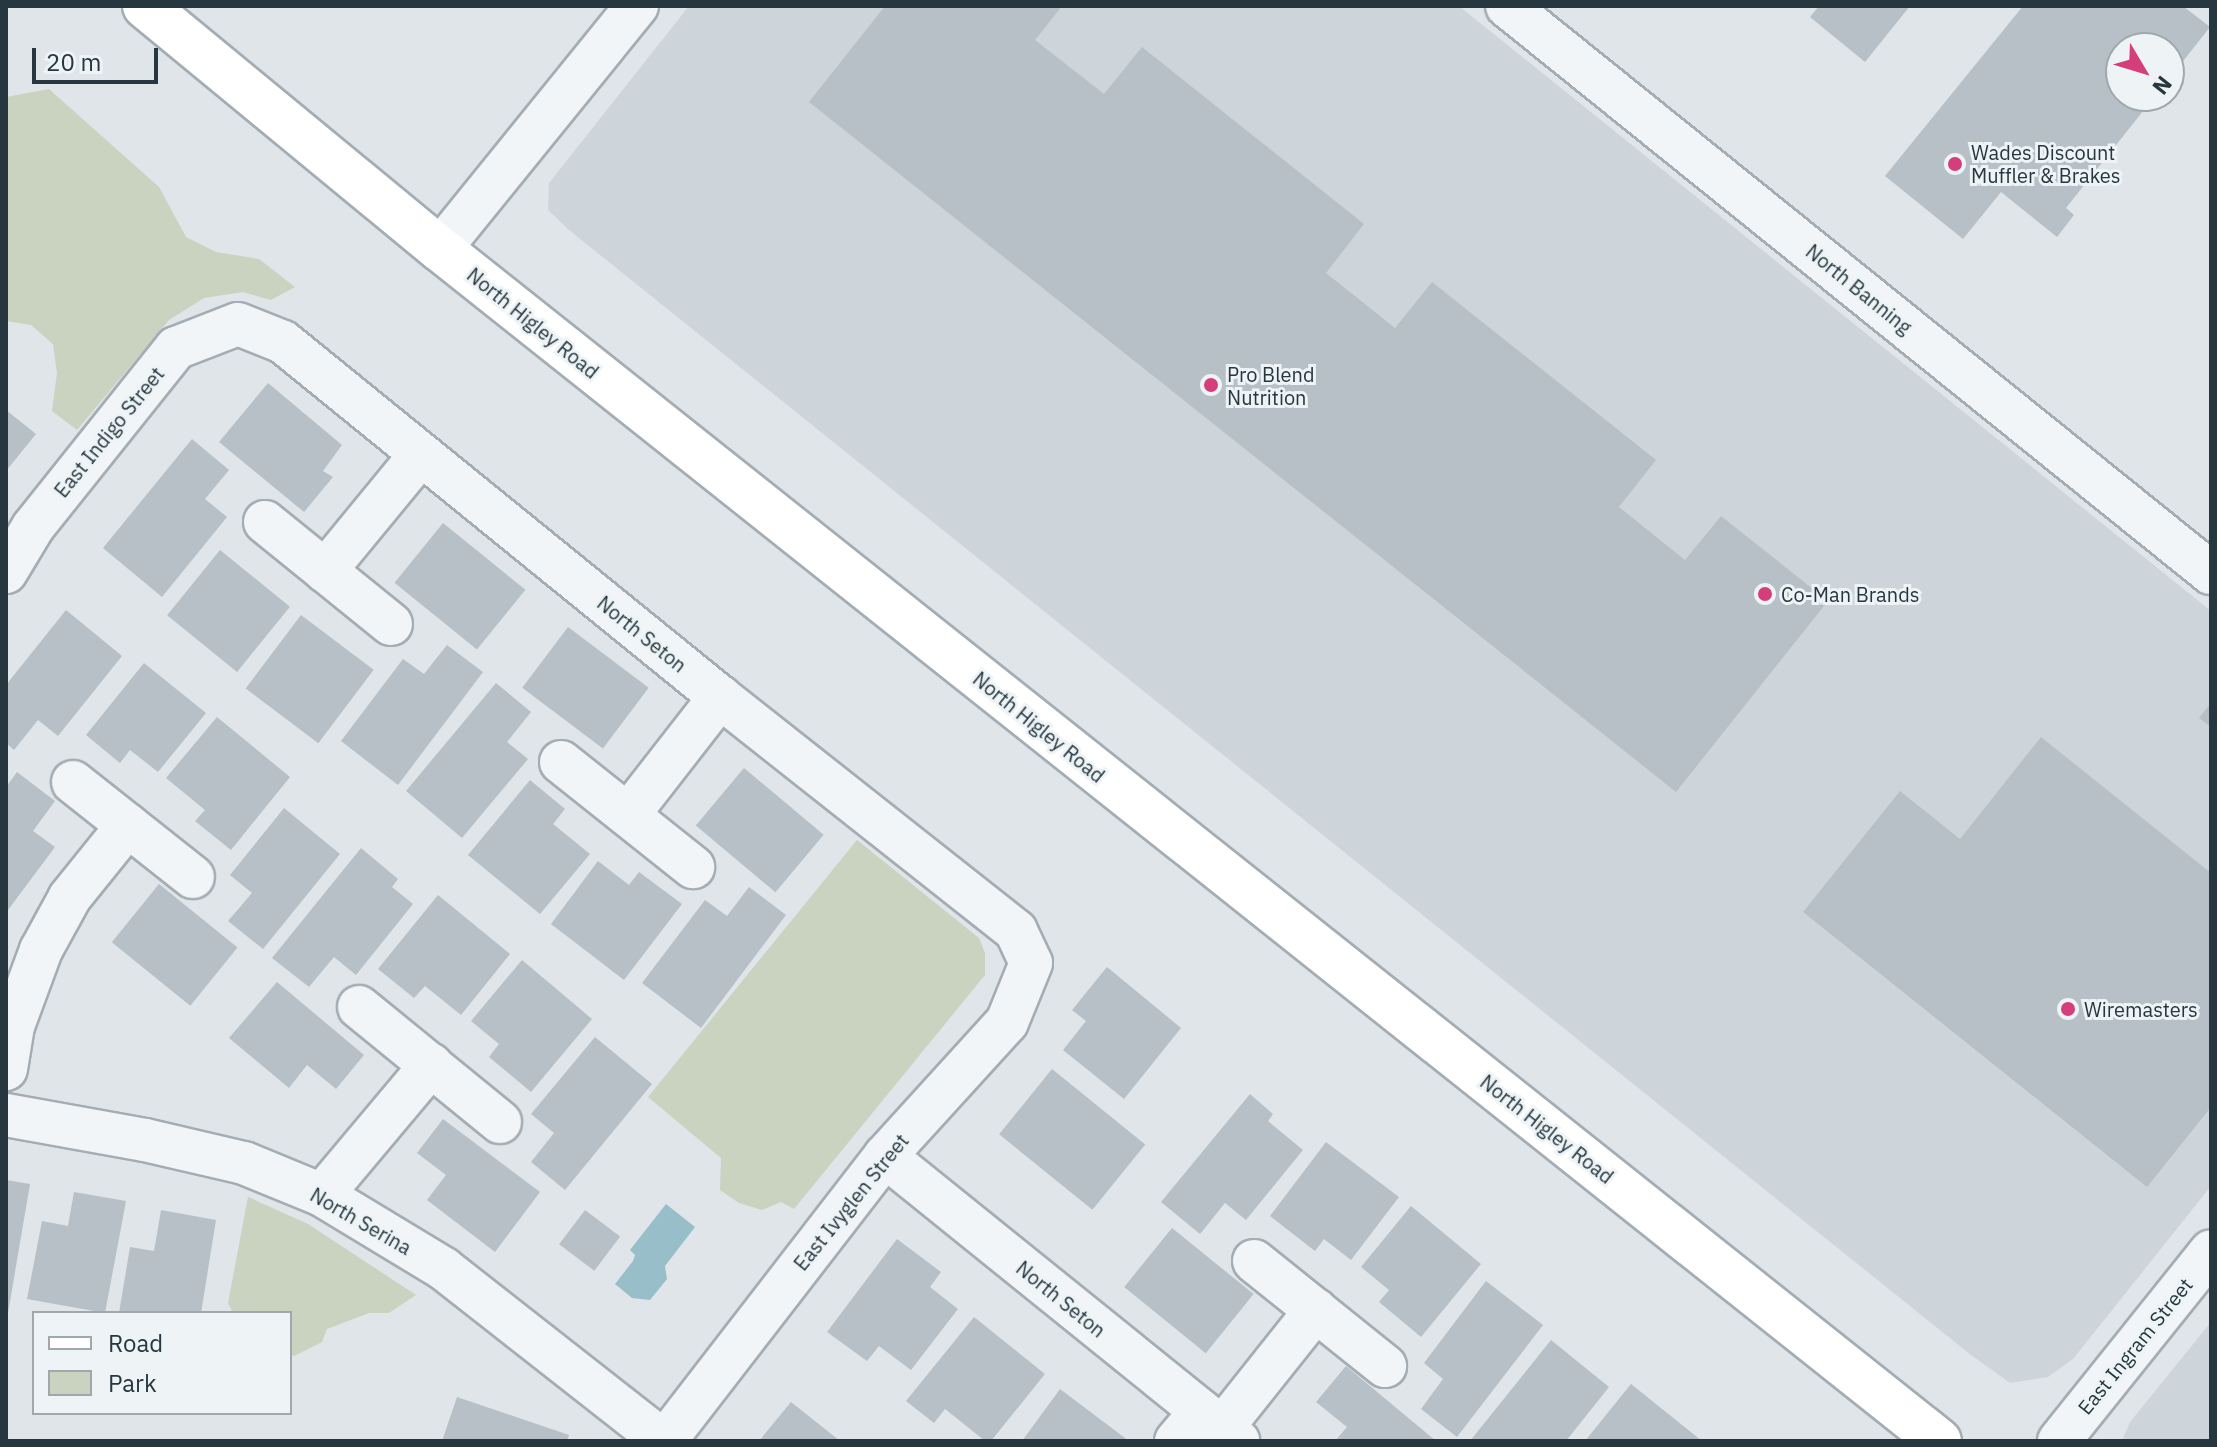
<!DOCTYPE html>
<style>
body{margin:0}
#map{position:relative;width:2217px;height:1447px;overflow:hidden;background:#dfe5e9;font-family:"IBM Plex Sans",sans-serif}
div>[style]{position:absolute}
.built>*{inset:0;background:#cdd5db}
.green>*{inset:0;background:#c9d3bf}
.water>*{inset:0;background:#98beca}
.building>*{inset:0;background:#b6c0c6;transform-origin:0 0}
.roads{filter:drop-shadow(2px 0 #a4adb3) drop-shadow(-2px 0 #a4adb3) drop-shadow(0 2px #a4adb3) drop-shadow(0 -2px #a4adb3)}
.minor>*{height:42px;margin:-21px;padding:0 21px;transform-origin:21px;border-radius:21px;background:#f2f5f7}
.major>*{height:44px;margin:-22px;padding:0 22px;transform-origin:22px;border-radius:22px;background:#fff}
.dots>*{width:22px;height:22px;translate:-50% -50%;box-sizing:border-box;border:4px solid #eef4f6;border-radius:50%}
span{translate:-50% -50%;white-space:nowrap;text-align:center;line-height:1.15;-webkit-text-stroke:6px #eef4f6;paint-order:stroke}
.poi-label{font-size:20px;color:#273740}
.left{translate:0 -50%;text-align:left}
.street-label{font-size:20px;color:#273740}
.frame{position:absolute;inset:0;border:8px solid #273740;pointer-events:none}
.legend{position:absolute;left:32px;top:1311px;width:260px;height:104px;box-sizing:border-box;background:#eef4f6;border:2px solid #9ea8ad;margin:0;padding:10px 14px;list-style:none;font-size:24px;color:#273740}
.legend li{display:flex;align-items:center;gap:16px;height:40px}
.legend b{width:40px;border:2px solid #9ea8ad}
.north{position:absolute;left:2105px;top:32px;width:80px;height:80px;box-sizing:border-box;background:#eef4f6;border:2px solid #9ea8ad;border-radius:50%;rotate:128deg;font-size:22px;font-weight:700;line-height:32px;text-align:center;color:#273740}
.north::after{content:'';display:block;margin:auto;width:28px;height:36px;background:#d43e7b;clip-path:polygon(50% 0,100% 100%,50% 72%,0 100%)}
.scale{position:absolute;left:32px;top:48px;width:126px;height:36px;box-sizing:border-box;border:4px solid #273740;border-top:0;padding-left:10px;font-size:24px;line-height:28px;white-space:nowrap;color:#273740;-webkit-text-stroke:6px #eef4f6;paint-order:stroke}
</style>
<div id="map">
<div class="built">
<div style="clip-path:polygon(689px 6px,1459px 6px,2211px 611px,2211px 1186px,2073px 1359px,2048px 1377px,2010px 1383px,1971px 1355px,569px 230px,548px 210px,549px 183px)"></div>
<div style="clip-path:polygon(2211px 1322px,2211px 1441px,2122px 1441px,2130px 1422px)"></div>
</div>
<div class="green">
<div style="clip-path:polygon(49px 89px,159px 187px,186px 237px,216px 252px,259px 259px,295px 287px,271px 300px,243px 292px,204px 298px,169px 320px,77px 430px,52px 411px,57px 373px,53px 344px,31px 325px,6px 321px,6px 97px)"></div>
<div style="clip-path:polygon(857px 840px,979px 938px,985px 953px,985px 975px,794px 1209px,781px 1202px,762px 1210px,739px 1203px,720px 1190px,721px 1158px,648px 1097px)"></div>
<div style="clip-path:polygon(248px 1197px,308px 1224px,416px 1295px,389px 1313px,369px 1313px,327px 1329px,322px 1342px,294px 1356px,290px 1353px,290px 1313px,233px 1313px,228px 1303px)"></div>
</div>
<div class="water">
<div style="clip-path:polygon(666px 1204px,695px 1227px,665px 1266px,667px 1279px,650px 1300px,632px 1298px,615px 1284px,633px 1261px,635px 1255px,630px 1250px)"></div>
</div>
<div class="building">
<div style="clip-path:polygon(885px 6px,1062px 6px,1035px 40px,1104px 94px,1142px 47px,1364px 224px,1326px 273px,1395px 328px,1432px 282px,1656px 460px,1619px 507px,1685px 560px,1721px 516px,1828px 601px,1676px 792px,809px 102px)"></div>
<div style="clip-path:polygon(1819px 6px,1910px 6px,1865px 62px,1810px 17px)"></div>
<div style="clip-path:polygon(2023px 6px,2183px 6px,2210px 27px,2169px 79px,2169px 48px,2121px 48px,2121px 96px,2155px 96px,2066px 208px,2074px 215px,2057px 237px,2001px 192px,1963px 239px,1885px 176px)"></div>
<div style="clip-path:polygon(268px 383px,342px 445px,323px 471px,333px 477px,304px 512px,219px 442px)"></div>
<div style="clip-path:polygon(6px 410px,36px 434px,6px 471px)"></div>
<div style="clip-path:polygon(192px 439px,229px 470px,205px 499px,227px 517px,162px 597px,103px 548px)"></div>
<div style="left:443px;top:523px;width:106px;height:77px;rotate:39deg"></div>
<div style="left:220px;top:550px;width:90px;height:84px;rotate:39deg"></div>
<div style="clip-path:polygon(66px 610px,122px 656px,58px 736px,38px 720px,14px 750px,6px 743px,6px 685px)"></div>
<div style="left:301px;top:615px;width:91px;height:92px;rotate:37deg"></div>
<div style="left:568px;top:627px;width:101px;height:76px;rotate:37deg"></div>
<div style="clip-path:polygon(447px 645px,483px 672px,398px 785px,341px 741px,403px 659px,424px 674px)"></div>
<div style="clip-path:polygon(144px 663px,206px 713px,158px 772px,130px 750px,120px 763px,86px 735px)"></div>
<div style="clip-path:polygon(496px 683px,531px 712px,507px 742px,528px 759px,462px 838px,406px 791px)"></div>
<div style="clip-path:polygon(2211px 703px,2211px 727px,2199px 718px)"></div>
<div style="clip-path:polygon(217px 717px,290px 777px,231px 850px,195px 821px,205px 810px,166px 778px)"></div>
<div style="clip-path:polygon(2041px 737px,2211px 873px,2211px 1107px,2147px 1187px,1803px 912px,1900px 791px,1960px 839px)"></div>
<div style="left:744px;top:768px;width:104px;height:75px;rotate:40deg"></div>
<div style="clip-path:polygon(17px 772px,55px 801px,33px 831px,55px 847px,8px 910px,6px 787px)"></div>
<div style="clip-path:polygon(530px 780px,565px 809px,553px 824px,590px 854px,540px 914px,468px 855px)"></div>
<div style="clip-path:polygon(284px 808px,340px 854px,263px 949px,228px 921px,252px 893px,230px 875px)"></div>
<div style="clip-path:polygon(361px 848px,398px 879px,392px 887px,413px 904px,356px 975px,334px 957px,309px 987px,272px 958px)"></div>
<div style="clip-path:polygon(598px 861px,629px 885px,639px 872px,682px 904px,624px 980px,551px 924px)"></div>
<div style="left:159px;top:884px;width:101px;height:75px;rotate:39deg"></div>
<div style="clip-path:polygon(749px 887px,786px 915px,701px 1028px,642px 983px,705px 900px,727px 916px)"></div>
<div style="clip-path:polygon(438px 895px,510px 954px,461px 1015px,425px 986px,414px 998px,378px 969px)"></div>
<div style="clip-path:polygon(522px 960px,592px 1019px,531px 1092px,489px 1057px,499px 1044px,471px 1021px)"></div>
<div style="clip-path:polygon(1107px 967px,1181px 1028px,1124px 1099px,1063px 1050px,1086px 1021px,1072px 1010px)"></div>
<div style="clip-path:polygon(277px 982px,364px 1055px,336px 1089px,307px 1065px,289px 1088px,229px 1038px)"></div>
<div style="clip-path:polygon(595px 1037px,652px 1084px,565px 1190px,531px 1162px,554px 1133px,531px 1114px)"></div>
<div style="left:1052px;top:1069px;width:120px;height:84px;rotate:39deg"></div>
<div style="clip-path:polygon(1250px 1094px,1273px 1114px,1268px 1121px,1303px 1150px,1246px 1220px,1225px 1203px,1200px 1234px,1161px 1202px)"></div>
<div style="clip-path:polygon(443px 1119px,540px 1192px,495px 1252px,427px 1200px,446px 1175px,417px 1153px)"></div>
<div style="clip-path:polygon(1326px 1142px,1399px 1197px,1351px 1260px,1324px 1239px,1315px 1251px,1270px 1216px)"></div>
<div style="clip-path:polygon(6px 1180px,30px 1184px,8px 1313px,6px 1312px)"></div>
<div style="clip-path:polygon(74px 1192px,126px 1201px,105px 1313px,27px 1299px,42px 1221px,68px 1226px)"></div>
<div style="clip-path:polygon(1411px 1206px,1481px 1264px,1421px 1337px,1379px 1302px,1389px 1290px,1361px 1267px)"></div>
<div style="clip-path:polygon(161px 1210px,216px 1220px,201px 1313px,119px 1313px,130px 1247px,154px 1251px)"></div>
<div style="left:585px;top:1210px;width:44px;height:43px;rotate:37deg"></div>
<div style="left:1172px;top:1228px;width:105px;height:76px;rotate:39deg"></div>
<div style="clip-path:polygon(897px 1239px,941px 1272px,930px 1287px,958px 1309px,911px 1370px,879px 1346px,867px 1361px,827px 1332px)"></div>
<div style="clip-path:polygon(1486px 1281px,1543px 1325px,1457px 1437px,1421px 1409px,1443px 1379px,1424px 1363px)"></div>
<div style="clip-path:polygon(974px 1317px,1045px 1374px,991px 1441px,985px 1441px,945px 1409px,934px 1423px,906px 1401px)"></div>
<div style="clip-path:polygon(1551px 1340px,1609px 1387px,1566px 1441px,1470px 1441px)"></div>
<div style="clip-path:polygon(1346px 1366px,1436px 1441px,1335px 1441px,1347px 1427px,1316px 1402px)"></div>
<div style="clip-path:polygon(1631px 1384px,1702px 1441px,1585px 1441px)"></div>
<div style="clip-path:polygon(1060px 1389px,1129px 1441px,1022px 1441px)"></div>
<div style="clip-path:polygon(457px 1397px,569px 1435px,567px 1441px,442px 1441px)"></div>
<div style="clip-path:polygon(791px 1402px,840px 1441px,759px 1441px)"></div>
</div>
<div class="roads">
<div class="minor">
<div style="left:1507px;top:6px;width:904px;rotate:38.85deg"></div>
<div style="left:440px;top:249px;width:313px;rotate:-51deg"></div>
<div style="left:265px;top:522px;width:162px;rotate:39deg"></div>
<div style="left:325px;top:571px;width:151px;rotate:-50.6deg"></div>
<div style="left:6px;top:572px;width:52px;rotate:-59deg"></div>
<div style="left:33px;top:527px;width:229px;rotate:-51.4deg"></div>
<div style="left:176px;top:348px;width:66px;rotate:-21.2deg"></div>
<div style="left:238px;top:324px;width:48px;rotate:21.8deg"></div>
<div style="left:283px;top:342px;width:563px;rotate:39.09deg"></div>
<div style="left:720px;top:697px;width:377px;rotate:38.3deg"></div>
<div style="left:1016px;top:931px;width:35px;rotate:65deg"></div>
<div style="left:1031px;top:963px;width:64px;rotate:112.1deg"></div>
<div style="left:1007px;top:1022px;width:181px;rotate:132.3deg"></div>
<div style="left:885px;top:1156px;width:360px;rotate:127.7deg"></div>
<div style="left:561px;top:762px;width:169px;rotate:38.5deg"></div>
<div style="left:73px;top:782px;width:153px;rotate:38.4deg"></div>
<div style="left:628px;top:815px;width:150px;rotate:-52.1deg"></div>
<div style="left:359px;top:1007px;width:182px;rotate:39.2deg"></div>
<div style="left:6px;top:1069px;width:44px;rotate:-80.8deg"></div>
<div style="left:13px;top:1026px;width:81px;rotate:-69.8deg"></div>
<div style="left:41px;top:950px;width:60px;rotate:-61.3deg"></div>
<div style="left:70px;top:897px;width:92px;rotate:-51.1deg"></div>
<div style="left:6px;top:1115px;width:141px;rotate:10.2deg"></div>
<div style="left:145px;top:1140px;width:102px;rotate:13.1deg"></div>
<div style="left:244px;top:1163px;width:84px;rotate:22.3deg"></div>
<div style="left:322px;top:1195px;width:143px;rotate:31.2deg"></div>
<div style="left:444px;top:1269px;width:278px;rotate:38.1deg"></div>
<div style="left:885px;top:1156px;width:454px;rotate:38.9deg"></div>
<div style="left:322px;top:1195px;width:170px;rotate:-50deg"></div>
<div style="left:1254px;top:1261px;width:168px;rotate:38.7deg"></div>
<div style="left:1222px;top:1428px;width:151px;rotate:-51.5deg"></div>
<div style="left:1176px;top:1441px;width:39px;rotate:-50deg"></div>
<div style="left:2059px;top:1441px;width:243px;rotate:-51.3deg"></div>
</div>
<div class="major">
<div style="left:145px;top:6px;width:382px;rotate:39.5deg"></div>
<div style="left:440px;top:249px;width:1915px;rotate:38.49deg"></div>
</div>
</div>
<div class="dots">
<div style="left:1955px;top:164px;background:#d43e7b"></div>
<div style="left:1211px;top:385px;background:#d43e7b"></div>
<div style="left:1765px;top:594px;background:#d43e7b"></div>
<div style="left:2068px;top:1009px;background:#d43e7b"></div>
</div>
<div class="poi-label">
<span class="left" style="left:1971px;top:164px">Wades Discount<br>Muffler &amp; Brakes</span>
<span class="left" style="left:1227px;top:386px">Pro Blend<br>Nutrition</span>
<span class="left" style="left:1781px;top:594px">Co-Man Brands</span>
<span class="left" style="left:2084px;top:1009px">Wiremasters</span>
</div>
<div class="street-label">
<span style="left:1859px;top:289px;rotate:39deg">North Banning</span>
<span style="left:533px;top:323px;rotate:39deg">North Higley Road</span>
<span style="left:109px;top:432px;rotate:-51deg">East Indigo Street</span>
<span style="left:642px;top:634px;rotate:39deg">North Seton</span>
<span style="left:1039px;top:727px;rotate:39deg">North Higley Road</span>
<span style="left:1547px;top:1129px;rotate:38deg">North Higley Road</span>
<span style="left:851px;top:1202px;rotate:-51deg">East Ivyglen Street</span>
<span style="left:361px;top:1221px;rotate:30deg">North Serina</span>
<span style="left:1061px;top:1299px;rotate:39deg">North Seton</span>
<span style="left:2135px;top:1346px;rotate:-51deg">East Ingram Street</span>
</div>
<div class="frame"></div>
<ul class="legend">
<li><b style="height:10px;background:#fff"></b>Road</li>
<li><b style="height:22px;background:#c9d3bf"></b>Park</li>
</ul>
<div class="north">N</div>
<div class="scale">20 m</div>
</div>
